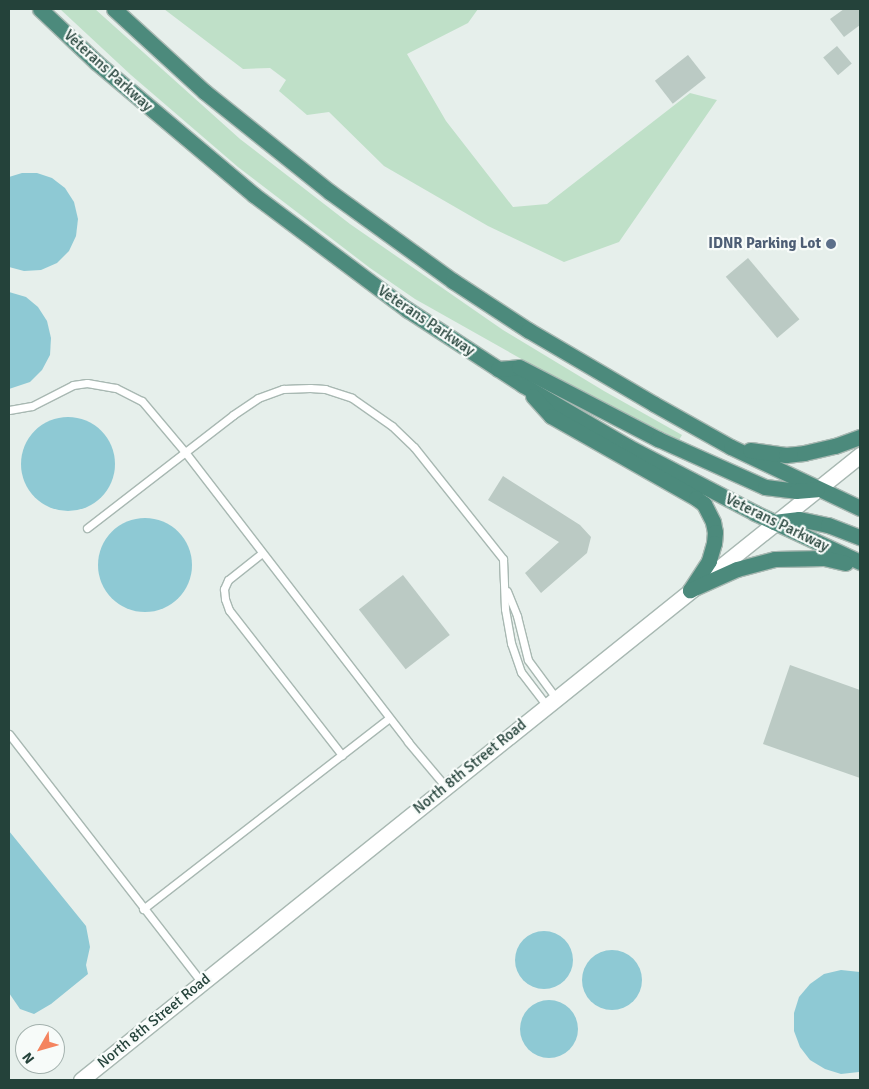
<!DOCTYPE html>
<style>
body{margin:0}
#map{position:relative;width:869px;height:1089px;overflow:hidden;background:#e6efeb;font-family:Signika,sans-serif}
div>[style]{position:absolute}
.green>*{inset:0;background:#bfe0c8}
.water>*{inset:0;background:#8ec9d4}
.round{border-radius:50%}
.building>*{inset:0;background:#bbcac4;transform-origin:0 0}
.roads{filter:drop-shadow(1px 0 #a8b8b2) drop-shadow(-1px 0 #a8b8b2) drop-shadow(0 1px #a8b8b2) drop-shadow(0 -1px #a8b8b2)}
.service>*{height:7px;margin:-3.5px;padding:0 3.5px;transform-origin:3.5px;border-radius:3.5px;background:#fff}
.tertiary>*{height:15px;margin:-7.5px;padding:0 7.5px;transform-origin:7.5px;border-radius:7.5px;background:#fff}
.trunk>*{height:15px;margin:-7.5px;padding:0 7.5px;transform-origin:7.5px;border-radius:7.5px;background:#4c8a7c}
.dots>*{width:14px;height:14px;translate:-50% -50%;box-sizing:border-box;border:2px solid #f7fbf9;border-radius:50%}
span{translate:-50% -50%;white-space:nowrap;text-align:center;line-height:1.15;-webkit-text-stroke:4.5px #f7fbf9;paint-order:stroke}
.street-label{font-size:15px;color:#24423a}
.service-label{font-size:15px;color:#4e5e75;font-weight:700}
.right{translate:-100% -50%;text-align:right}
.frame{position:absolute;inset:0;border:10px solid #24423a;pointer-events:none}
.north{position:absolute;left:15px;top:1024px;width:50px;height:50px;box-sizing:border-box;background:#f7fbf9;border:1px solid #a3b1ad;border-radius:50%;rotate:232deg;font-size:14px;font-weight:700;line-height:20px;text-align:center;color:#24423a}
.north::after{content:'';display:block;margin:auto;width:18px;height:22px;background:#f4845f;clip-path:polygon(50% 0,100% 100%,50% 72%,0 100%)}
</style>
<div id="map">
<div class="green">
<div style="clip-path:polygon(60px 9px,95px 9px,240px 139px,350px 224px,503px 330px,604px 391px,682px 435px,679px 440px,548px 374px,415px 299px,370px 268px,238px 167px,131px 75px)"></div>
<div style="clip-path:polygon(164px 9px,478px 9px,468px 23px,407px 54px,446px 121px,513px 207px,547px 204px,690px 93px,717px 100px,619px 242px,564px 262px,488px 226px,384px 166px,329px 112px,307px 115px,279px 91px,286px 80px,270px 68px,243px 69px)"></div>
</div>
<div class="water">
<div style="clip-path:polygon(22px 173px,37px 173px,52px 178px,65px 188px,74px 202px,78px 219px,76px 236px,69px 251px,57px 263px,41px 270px,24px 271px,9px 267px,9px 177px)"></div>
<div style="clip-path:polygon(9px 292px,26px 297px,38px 307px,47px 321px,51px 338px,50px 355px,42px 370px,30px 382px,9px 389px)"></div>
<div class="round" style="left:21px;top:417px;width:94px;height:94px"></div>
<div class="round" style="left:98px;top:518px;width:94px;height:94px"></div>
<div style="clip-path:polygon(9px 831px,86px 926px,90px 947px,86px 965px,88px 974px,51px 1004px,34px 1014px,20px 1009px,9px 993px)"></div>
<div class="round" style="left:515px;top:931px;width:58px;height:58px"></div>
<div class="round" style="left:582px;top:950px;width:60px;height:60px"></div>
<div style="clip-path:polygon(841px 970px,860px 972px,859px 1072px,841px 1074px,825px 1069px,810px 1060px,800px 1047px,794px 1031px,794px 1013px,799px 997px,810px 984px,824px 974px)"></div>
<div class="round" style="left:520px;top:1000px;width:58px;height:58px"></div>
</div>
<div class="building">
<div style="clip-path:polygon(844px 9px,860px 9px,860px 25px,844px 37px,830px 19px)"></div>
<div style="left:837px;top:46px;width:23px;height:18px;rotate:50deg"></div>
<div style="left:688px;top:55px;width:29px;height:42px;rotate:52deg"></div>
<div style="left:748px;top:258px;width:80px;height:29px;rotate:50deg"></div>
<div style="clip-path:polygon(503px 476px,580px 525px,591px 537px,587px 553px,541px 593px,525px 573px,559px 542px,488px 500px)"></div>
<div style="left:403px;top:575px;width:76px;height:56px;rotate:52deg"></div>
<div style="clip-path:polygon(790px 665px,860px 690px,860px 778px,763px 744px)"></div>
</div>
<div class="roads">
<div class="service">
<div style="left:9px;top:410px;width:23px;rotate:-10deg"></div>
<div style="left:32px;top:406px;width:46px;rotate:-27.1deg"></div>
<div style="left:73px;top:385px;width:14px;rotate:-8deg"></div>
<div style="left:87px;top:383px;width:29px;rotate:10deg"></div>
<div style="left:116px;top:388px;width:29px;rotate:27deg"></div>
<div style="left:142px;top:401px;width:67px;rotate:49.9deg"></div>
<div style="left:185px;top:452px;width:366px;rotate:52.4deg"></div>
<div style="left:408px;top:742px;width:59px;rotate:49.8deg"></div>
<div style="left:87px;top:528px;width:185px;rotate:-37.7deg"></div>
<div style="left:233px;top:415px;width:30px;rotate:-34deg"></div>
<div style="left:258px;top:398px;width:27px;rotate:-20deg"></div>
<div style="left:283px;top:389px;width:27px;rotate:-2deg"></div>
<div style="left:310px;top:388px;width:15px;rotate:4deg"></div>
<div style="left:325px;top:389px;width:28px;rotate:18deg"></div>
<div style="left:352px;top:398px;width:49px;rotate:35deg"></div>
<div style="left:392px;top:426px;width:30px;rotate:44deg"></div>
<div style="left:414px;top:447px;width:143px;rotate:51.5deg"></div>
<div style="left:503px;top:559px;width:50px;rotate:87.7deg"></div>
<div style="left:505px;top:609px;width:35px;rotate:80deg"></div>
<div style="left:511px;top:643px;width:31px;rotate:71deg"></div>
<div style="left:521px;top:672px;width:43px;rotate:52.6deg"></div>
<div style="left:262px;top:553px;width:43px;rotate:141.5deg"></div>
<div style="left:228px;top:580px;width:10px;rotate:114deg"></div>
<div style="left:224px;top:589px;width:10px;rotate:84deg"></div>
<div style="left:225px;top:599px;width:12px;rotate:70deg"></div>
<div style="left:229px;top:610px;width:184px;rotate:52.1deg"></div>
<div style="left:507px;top:591px;width:27px;rotate:68deg"></div>
<div style="left:517px;top:616px;width:45px;rotate:76deg"></div>
<div style="left:528px;top:660px;width:47px;rotate:53.6deg"></div>
<div style="left:9px;top:734px;width:315px;rotate:52.2deg"></div>
<div style="left:143px;top:909px;width:311px;rotate:-37.8deg"></div>
</div>
<div class="tertiary">
<div style="left:81px;top:1080px;width:999px;rotate:-38.74deg"></div>
</div>
<div class="trunk">
<div style="left:40px;top:9px;width:77px;rotate:43.4deg"></div>
<div style="left:96px;top:62px;width:207px;rotate:40.1deg"></div>
<div style="left:254px;top:195px;width:192px;rotate:36.8deg"></div>
<div style="left:408px;top:310px;width:137px;rotate:33.1deg"></div>
<div style="left:523px;top:385px;width:121px;rotate:30.4deg"></div>
<div style="left:627px;top:446px;width:144px;rotate:27.6deg"></div>
<div style="left:755px;top:513px;width:116px;rotate:25deg"></div>
<div style="left:114px;top:9px;width:123px;rotate:42.4deg"></div>
<div style="left:205px;top:92px;width:160px;rotate:38.7deg"></div>
<div style="left:330px;top:192px;width:152px;rotate:35.9deg"></div>
<div style="left:453px;top:281px;width:90px;rotate:33.2deg"></div>
<div style="left:528px;top:330px;width:146px;rotate:30.4deg"></div>
<div style="left:654px;top:404px;width:88px;rotate:29.2deg"></div>
<div style="left:731px;top:447px;width:143px;rotate:25.3deg"></div>
<div style="left:498px;top:369px;width:21px;rotate:-5deg"></div>
<div style="left:519px;top:367px;width:157px;rotate:27.4deg"></div>
<div style="left:658px;top:439px;width:117px;rotate:24.2deg"></div>
<div style="left:765px;top:487px;width:31px;rotate:7deg"></div>
<div style="left:796px;top:491px;width:21px;rotate:-5deg"></div>
<div style="left:533px;top:396px;width:27px;rotate:48deg"></div>
<div style="left:551px;top:416px;width:167px;rotate:29.5deg"></div>
<div style="left:696px;top:498px;width:10px;rotate:37deg"></div>
<div style="left:704px;top:504px;width:20px;rotate:63deg"></div>
<div style="left:713px;top:522px;width:10px;rotate:79deg"></div>
<div style="left:715px;top:532px;width:11px;rotate:95deg"></div>
<div style="left:714px;top:543px;width:19px;rotate:106deg"></div>
<div style="left:709px;top:561px;width:35px;rotate:123deg"></div>
<div style="left:750px;top:450px;width:36px;rotate:8deg"></div>
<div style="left:786px;top:455px;width:18px;rotate:-6deg"></div>
<div style="left:804px;top:453px;width:32px;rotate:-13deg"></div>
<div style="left:835px;top:446px;width:27px;rotate:-20deg"></div>
<div style="left:774px;top:522px;width:25px;rotate:-7deg"></div>
<div style="left:799px;top:519px;width:30px;rotate:12deg"></div>
<div style="left:828px;top:525px;width:34px;rotate:21deg"></div>
<div style="left:690px;top:590px;width:51px;rotate:-24.1deg"></div>
<div style="left:737px;top:569px;width:39px;rotate:-15deg"></div>
<div style="left:775px;top:559px;width:49px;rotate:-1.2deg"></div>
<div style="left:824px;top:558px;width:22px;rotate:13deg"></div>
</div>
</div>
<div class="dots">
<div style="left:831px;top:244px;background:#5c6f8a"></div>
</div>
<div class="street-label">
<span style="left:108px;top:71px;rotate:42deg">Veterans Parkway</span>
<span style="left:426px;top:321px;rotate:34deg">Veterans Parkway</span>
<span style="left:777px;top:523px;rotate:26deg">Veterans Parkway</span>
<span style="left:470px;top:767px;rotate:-39deg">North 8th Street Road</span>
<span style="left:154px;top:1021px;rotate:-39deg">North 8th Street Road</span>
</div>
<div class="service-label">
<span class="right" style="left:821px;top:244px">IDNR Parking Lot</span>
</div>
<div class="frame"></div>
<div class="north">N</div>
</div>
